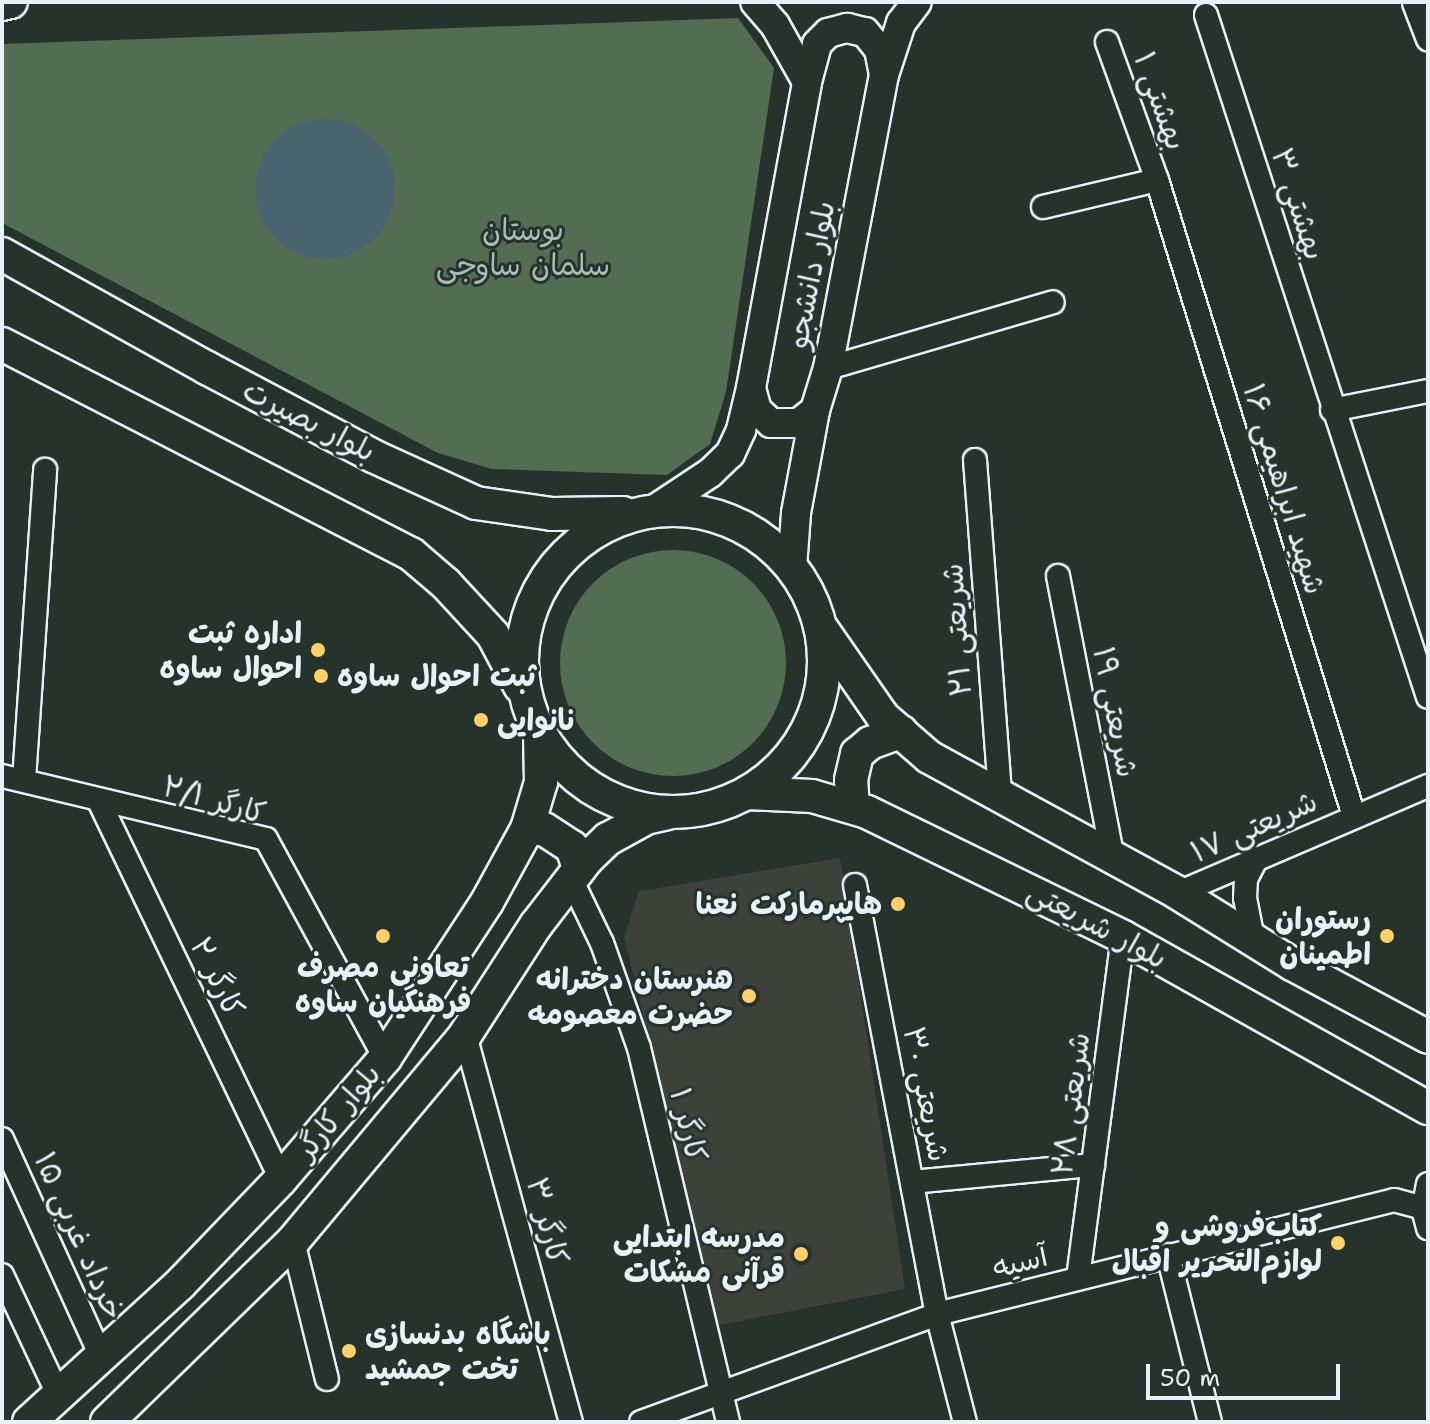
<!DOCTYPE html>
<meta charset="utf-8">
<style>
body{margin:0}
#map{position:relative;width:1430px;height:1424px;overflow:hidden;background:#26332d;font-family:"Shantell Sans","Playpen Sans Arabic",sans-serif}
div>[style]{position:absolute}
.built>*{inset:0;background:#3c423a}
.green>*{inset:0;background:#536d52}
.round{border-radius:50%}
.water>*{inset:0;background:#48646e}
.roads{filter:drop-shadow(2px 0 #e8f1f8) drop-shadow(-2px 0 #e8f1f8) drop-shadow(0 2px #e8f1f8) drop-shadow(0 -2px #e8f1f8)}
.minor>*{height:22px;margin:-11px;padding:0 11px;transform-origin:11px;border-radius:11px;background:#26332d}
.tertiary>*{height:28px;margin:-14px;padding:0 14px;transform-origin:14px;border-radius:14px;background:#26332d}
.secondary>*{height:32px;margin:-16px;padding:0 16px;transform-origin:16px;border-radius:16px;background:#26332d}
.secondary>.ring{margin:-16px;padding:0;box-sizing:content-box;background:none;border:32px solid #26332d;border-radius:50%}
.dots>*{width:22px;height:22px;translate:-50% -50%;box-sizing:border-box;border:4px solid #26332d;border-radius:50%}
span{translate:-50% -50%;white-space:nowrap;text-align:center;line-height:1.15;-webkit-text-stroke:6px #26332d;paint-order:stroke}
.street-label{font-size:30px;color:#e8f1f8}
.park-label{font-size:30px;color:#acbcb6}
.poi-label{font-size:30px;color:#e8f1f8;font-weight:700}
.right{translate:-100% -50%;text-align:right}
.left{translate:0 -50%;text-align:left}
.frame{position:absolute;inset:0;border:4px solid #e8f1f8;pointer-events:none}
.scale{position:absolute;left:1146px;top:1364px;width:194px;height:36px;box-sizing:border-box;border:4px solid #e8f1f8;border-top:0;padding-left:10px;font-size:24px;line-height:28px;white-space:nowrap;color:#e8f1f8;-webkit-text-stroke:6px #26332d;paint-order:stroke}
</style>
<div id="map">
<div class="built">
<div style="clip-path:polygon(840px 858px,905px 1289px,719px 1325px,624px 937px,639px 891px)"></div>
</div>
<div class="green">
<div style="clip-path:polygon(738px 18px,774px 68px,726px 392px,710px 444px,667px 475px,492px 469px,438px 453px,2px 223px,2px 44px)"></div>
<div class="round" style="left:560px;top:550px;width:226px;height:226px"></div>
</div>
<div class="water">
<div class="round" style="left:255px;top:119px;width:140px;height:140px"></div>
</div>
<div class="roads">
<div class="minor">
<div style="left:1414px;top:3px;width:39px;rotate:69deg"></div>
<div style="left:1206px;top:15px;width:717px;rotate:71.97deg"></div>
<div style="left:1107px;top:42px;width:147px;rotate:70.1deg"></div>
<div style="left:1157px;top:180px;width:666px;rotate:72.79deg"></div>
<div style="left:1043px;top:207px;width:117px;rotate:-13.3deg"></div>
<div style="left:828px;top:368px;width:234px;rotate:-16.3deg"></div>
<div style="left:1332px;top:410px;width:98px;rotate:-11.2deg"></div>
<div style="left:975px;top:460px;width:336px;rotate:85.7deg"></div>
<div style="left:1058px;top:576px;width:289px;rotate:79deg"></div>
<div style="left:2px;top:776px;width:271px;rotate:13.4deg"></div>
<div style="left:266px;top:839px;width:249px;rotate:61.5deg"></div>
<div style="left:24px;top:780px;width:311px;rotate:-86.1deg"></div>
<div style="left:99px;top:801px;width:420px;rotate:64.3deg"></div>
<div style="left:571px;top:879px;width:71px;rotate:64.2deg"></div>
<div style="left:602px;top:943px;width:111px;rotate:70.6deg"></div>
<div style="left:639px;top:1048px;width:384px;rotate:76.6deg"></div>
<div style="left:855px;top:885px;width:437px;rotate:79.2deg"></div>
<div style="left:937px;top:1314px;width:112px;rotate:75.5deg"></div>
<div style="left:1178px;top:893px;width:272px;rotate:-23.2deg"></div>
<div style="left:1253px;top:939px;width:42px;rotate:-101deg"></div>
<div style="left:1245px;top:898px;width:19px;rotate:-87deg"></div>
<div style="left:1246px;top:879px;width:22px;rotate:-63deg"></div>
<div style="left:465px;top:1035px;width:401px;rotate:74.7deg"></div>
<div style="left:2px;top:1139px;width:241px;rotate:65.5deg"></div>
<div style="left:912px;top:1182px;width:182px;rotate:-5.4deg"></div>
<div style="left:1428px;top:1184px;width:25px;rotate:101deg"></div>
<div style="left:1423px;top:1209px;width:20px;rotate:75deg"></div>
<div style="left:293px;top:1241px;width:142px;rotate:76.2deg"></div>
<div style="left:1168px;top:1255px;width:172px;rotate:75.9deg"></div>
<div style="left:2px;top:1275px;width:134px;rotate:64.8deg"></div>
<div style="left:1078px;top:1278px;width:344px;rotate:-82.5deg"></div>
<div style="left:641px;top:1422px;width:315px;rotate:-20deg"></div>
<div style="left:937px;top:1314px;width:471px;rotate:-14deg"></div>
<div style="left:1394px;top:1200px;width:35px;rotate:15deg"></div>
</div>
<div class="tertiary">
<div style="left:807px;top:82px;width:39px;rotate:-75deg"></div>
<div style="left:817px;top:44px;width:16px;rotate:-45deg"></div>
<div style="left:828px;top:33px;width:20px;rotate:-15deg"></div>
<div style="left:847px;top:28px;width:18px;rotate:13deg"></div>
<div style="left:865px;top:32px;width:22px;rotate:51deg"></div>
<div style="left:879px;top:49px;width:26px;rotate:79deg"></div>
<div style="left:751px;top:388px;width:23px;rotate:75deg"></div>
<div style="left:757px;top:410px;width:19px;rotate:43deg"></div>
<div style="left:771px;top:423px;width:28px"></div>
<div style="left:799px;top:423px;width:21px;rotate:-39deg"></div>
<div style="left:654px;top:510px;width:67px;rotate:-33.5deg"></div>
<div style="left:710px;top:473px;width:28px;rotate:-44deg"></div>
<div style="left:730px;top:454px;width:26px;rotate:-65deg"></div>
<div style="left:741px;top:430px;width:43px;rotate:-76.6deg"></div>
<div style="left:751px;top:388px;width:311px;rotate:-79.6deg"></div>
<div style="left:807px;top:82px;width:65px;rotate:-119.3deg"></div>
<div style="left:775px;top:25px;width:30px;rotate:-131deg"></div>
<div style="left:792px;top:568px;width:55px;rotate:-85.8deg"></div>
<div style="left:796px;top:513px;width:105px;rotate:-79.5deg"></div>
<div style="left:815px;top:410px;width:44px;rotate:-72.8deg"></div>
<div style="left:828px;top:368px;width:298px;rotate:-79.2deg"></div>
<div style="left:884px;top:75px;width:55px;rotate:-71.9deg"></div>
<div style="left:901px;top:23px;width:26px;rotate:-53deg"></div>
</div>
<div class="secondary">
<div style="left:2px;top:4px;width:9px;rotate:-13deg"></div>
<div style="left:2px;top:254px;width:235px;rotate:29.1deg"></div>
<div style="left:207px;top:368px;width:188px;rotate:27.9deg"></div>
<div style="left:373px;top:456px;width:113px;rotate:24.5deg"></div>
<div style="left:476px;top:503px;width:77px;rotate:8.2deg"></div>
<div style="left:552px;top:514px;width:71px;rotate:-0.8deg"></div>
<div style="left:2px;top:344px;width:460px;rotate:27.2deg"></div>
<div style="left:411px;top:554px;width:46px;rotate:40.6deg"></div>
<div style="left:446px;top:584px;width:69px;rotate:47.3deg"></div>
<div style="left:493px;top:635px;width:58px;rotate:62.1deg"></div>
<div class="ring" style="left:522px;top:510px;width:270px;height:270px"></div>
<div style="left:822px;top:629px;width:107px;rotate:55.3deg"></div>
<div style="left:883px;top:717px;width:61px;rotate:41deg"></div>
<div style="left:929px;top:757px;width:284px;rotate:28.6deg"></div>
<div style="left:1178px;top:893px;width:134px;rotate:31.9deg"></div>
<div style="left:1292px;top:964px;width:154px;rotate:28.2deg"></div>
<div style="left:747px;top:793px;width:65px;rotate:2.6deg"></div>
<div style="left:812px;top:796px;width:57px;rotate:16.2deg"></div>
<div style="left:867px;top:812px;width:285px;rotate:26deg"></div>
<div style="left:1123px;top:937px;width:350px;rotate:29.3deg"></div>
<div style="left:853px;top:807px;width:27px;rotate:-94deg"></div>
<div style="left:851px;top:780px;width:27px;rotate:-77deg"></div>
<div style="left:857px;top:754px;width:17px;rotate:-40deg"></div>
<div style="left:870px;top:743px;width:33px;rotate:-20deg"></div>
<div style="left:527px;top:829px;width:17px"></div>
<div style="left:544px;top:829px;width:33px;rotate:33deg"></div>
<div style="left:572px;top:847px;width:23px;rotate:72deg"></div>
<div style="left:29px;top:1422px;width:205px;rotate:-42.4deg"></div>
<div style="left:180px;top:1284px;width:146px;rotate:-46.1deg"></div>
<div style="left:281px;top:1179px;width:160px;rotate:-49.3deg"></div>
<div style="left:385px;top:1058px;width:186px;rotate:-56.8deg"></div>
<div style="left:487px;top:902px;width:83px;rotate:-61.3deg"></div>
<div style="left:527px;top:829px;width:49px;rotate:-73.4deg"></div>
<div style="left:541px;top:782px;width:49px;rotate:-91.2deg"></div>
<div style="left:107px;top:1422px;width:260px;rotate:-44.2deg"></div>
<div style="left:293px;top:1241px;width:268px;rotate:-50.1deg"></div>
<div style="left:465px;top:1035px;width:131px;rotate:-57.2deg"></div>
<div style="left:536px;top:925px;width:83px;rotate:-52.3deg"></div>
<div style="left:587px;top:859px;width:29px;rotate:-44deg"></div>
<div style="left:608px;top:839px;width:43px;rotate:-28.9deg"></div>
<div style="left:646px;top:818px;width:22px;rotate:-13deg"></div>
</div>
</div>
<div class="dots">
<div style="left:318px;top:650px;background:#ffd166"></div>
<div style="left:321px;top:676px;background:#ffd166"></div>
<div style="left:481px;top:720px;background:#ffd166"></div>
<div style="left:898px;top:904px;background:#ffd166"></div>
<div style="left:383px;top:936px;background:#ffd166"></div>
<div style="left:1387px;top:936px;background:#ffd166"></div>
<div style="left:749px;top:996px;background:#ffd166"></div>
<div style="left:1338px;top:1243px;background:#ffd166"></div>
<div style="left:801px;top:1254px;background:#ffd166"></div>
<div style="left:349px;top:1351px;background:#ffd166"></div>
</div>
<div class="street-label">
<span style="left:1160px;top:101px;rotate:70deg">بهشتی ۱</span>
<span style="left:1298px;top:204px;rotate:72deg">بهشتی ۳</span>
<span style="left:811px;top:275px;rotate:-79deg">بلوار دانشجو</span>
<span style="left:309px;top:421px;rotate:27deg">بلوار بصیرت</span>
<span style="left:1284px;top:489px;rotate:73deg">شهید ابراهیمی ۱۶</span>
<span style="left:957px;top:630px;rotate:-94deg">شریعتی ۲۱</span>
<span style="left:1115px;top:712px;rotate:79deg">شریعتی ۱۹</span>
<span style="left:214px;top:800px;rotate:16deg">کارگر ۲/۱</span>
<span style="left:1254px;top:827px;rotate:-24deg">شریعتی ۱۷</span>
<span style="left:1097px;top:925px;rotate:28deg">بلوار شریعتی</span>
<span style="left:217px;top:977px;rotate:64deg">کارگر ۲</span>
<span style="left:926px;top:1094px;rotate:79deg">شریعتی ۳۰</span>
<span style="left:1071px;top:1104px;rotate:-83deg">شریعتی ۲۸</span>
<span style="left:338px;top:1112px;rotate:-50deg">بلوار کارگر</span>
<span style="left:688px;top:1125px;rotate:76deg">کارگر ۱</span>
<span style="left:547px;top:1221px;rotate:75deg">کارگر ۳</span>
<span style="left:79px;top:1236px;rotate:66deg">۱۵ خرداد غربی</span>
<span style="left:1020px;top:1262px;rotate:-14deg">آسیه</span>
</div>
<div class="park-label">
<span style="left:523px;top:247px">بوستان<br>سلمان ساوجی</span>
</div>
<div class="poi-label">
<span class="right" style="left:302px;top:650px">اداره ثبت<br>احوال ساوه</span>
<span class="left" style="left:337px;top:676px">ثبت احوال ساوه</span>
<span class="left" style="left:497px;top:720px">نانوایی</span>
<span class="right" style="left:882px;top:904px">هایپرمارکت نعنا</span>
<span class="right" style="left:1371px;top:936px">رستوران<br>اطمینان</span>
<span style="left:383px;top:984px">تعاونی مصرف<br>فرهنگیان ساوه</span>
<span class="right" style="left:733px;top:996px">هنرستان دخترانه<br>حضرت معصومه</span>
<span class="right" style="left:1322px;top:1243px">کتاب‌فروشی و<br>لوازم‌التحریر اقبال</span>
<span class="right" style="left:785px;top:1254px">مدرسه ابتدایی<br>قرآنی مشکات</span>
<span class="left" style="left:365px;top:1351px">باشگاه بدنسازی<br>تخت جمشید</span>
</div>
<div class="frame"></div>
<div class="scale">50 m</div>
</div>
